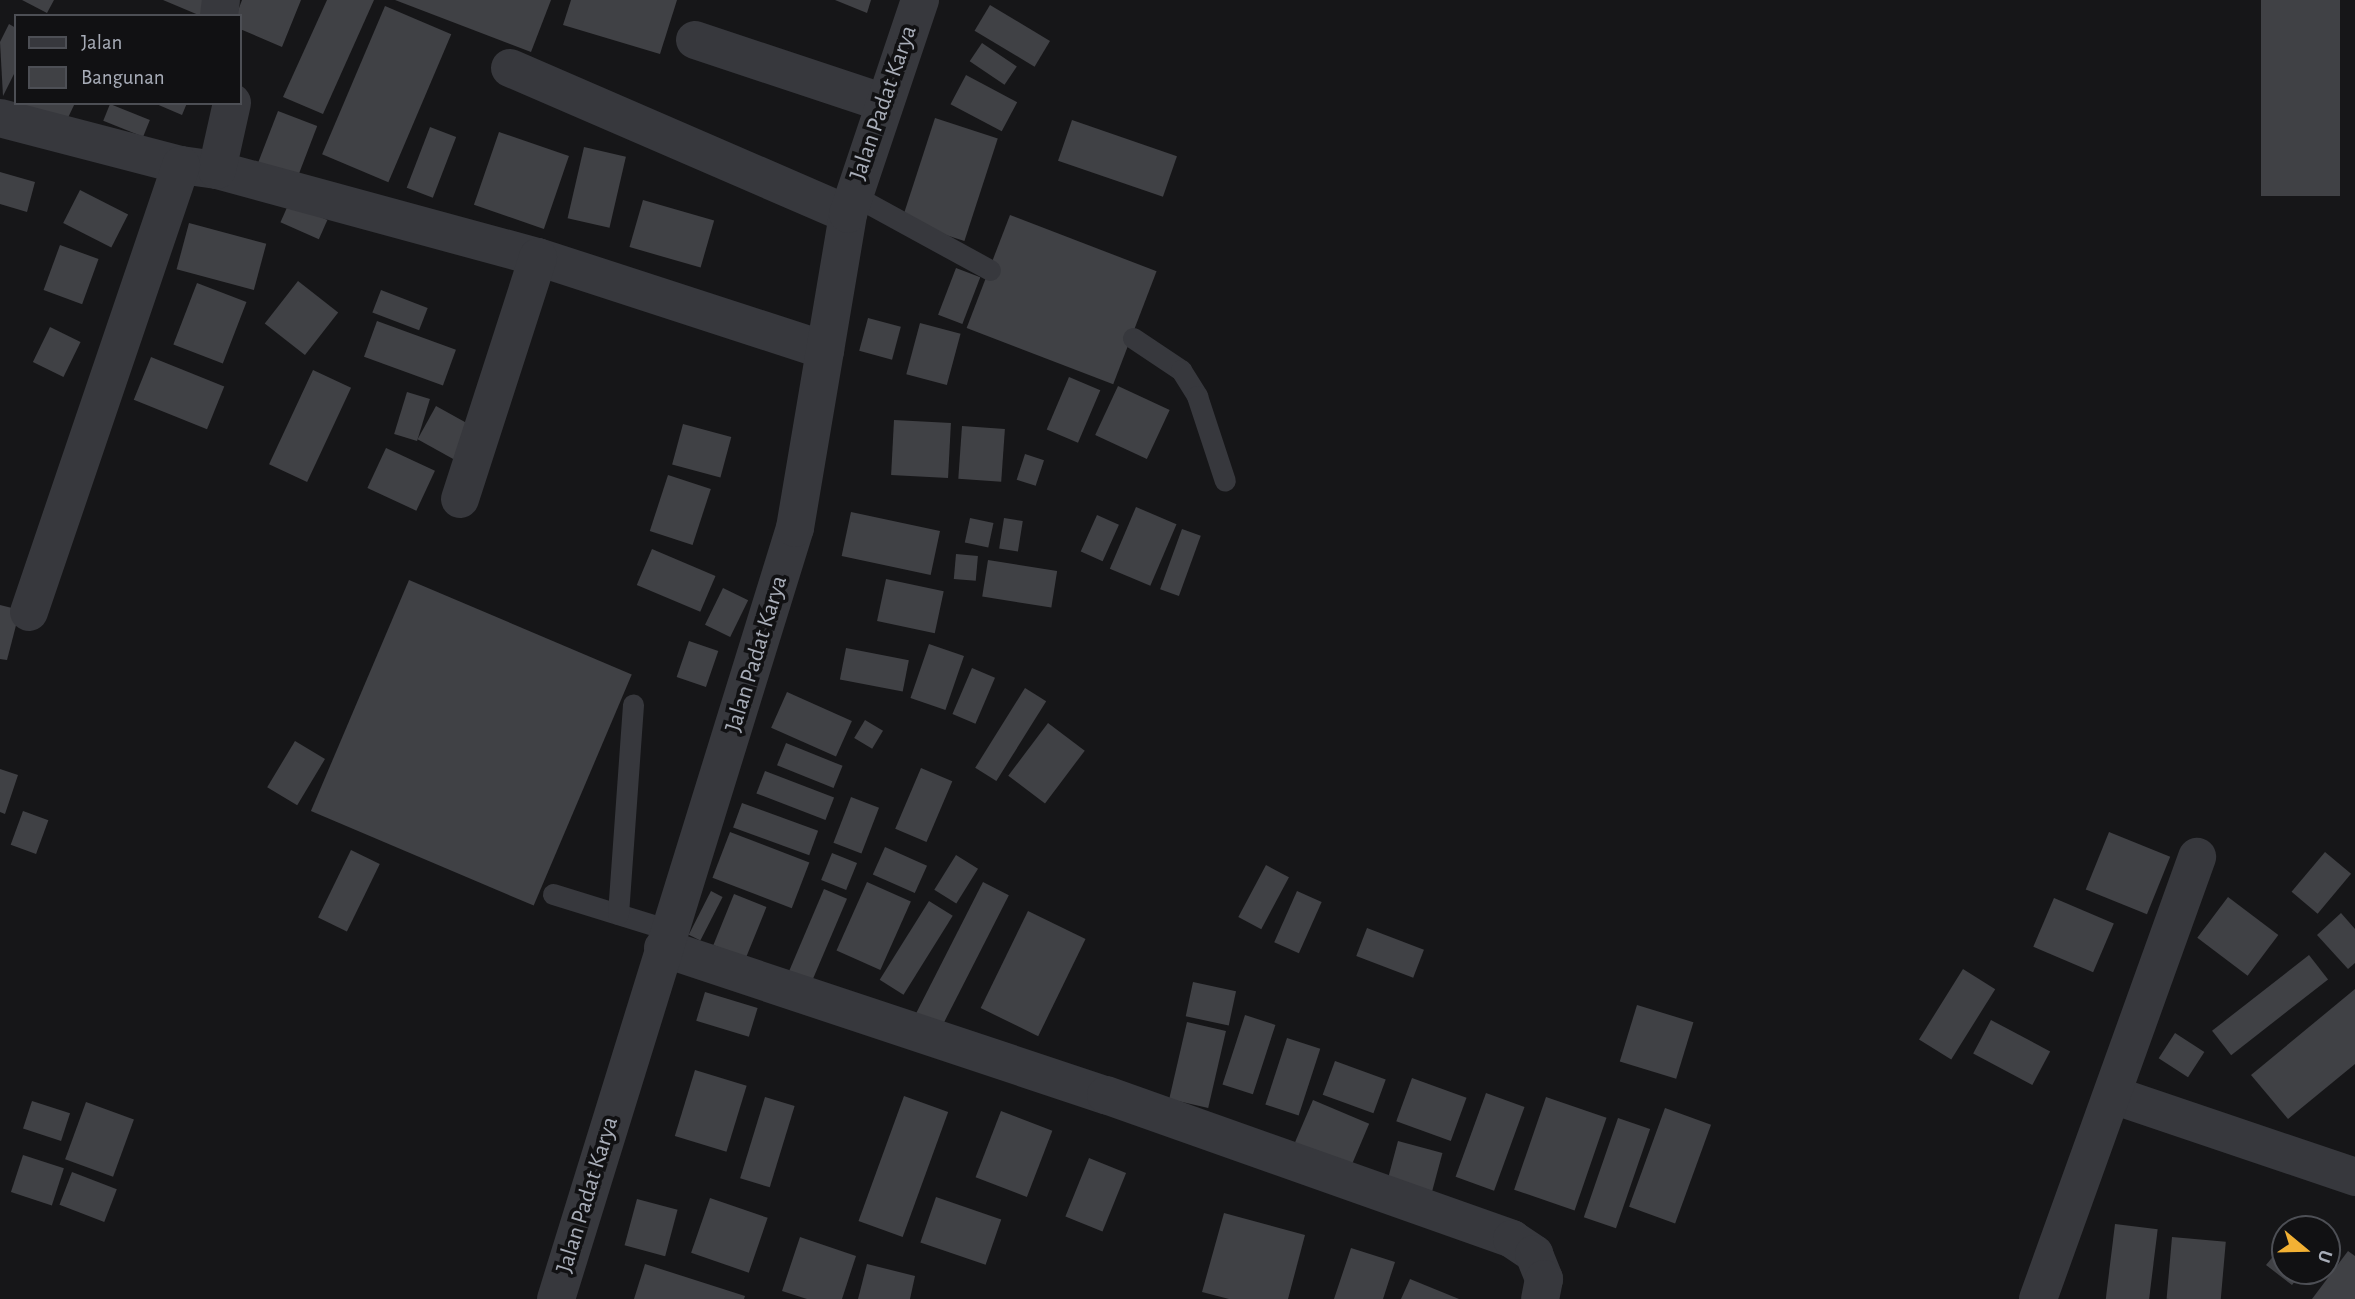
<!DOCTYPE html>
<style>
body{margin:0}
#map{position:relative;width:2355px;height:1299px;overflow:hidden;background:#161618;font-family:"Alegreya Sans",sans-serif}
div>[style]{position:absolute}
.building>*{inset:0;background:#404145;transform-origin:0 0}
.service>*{height:21px;margin:-10.5px;padding:0 10.5px;transform-origin:10.5px;border-radius:10.5px;background:#37383d}
.minor>*{height:38px;margin:-19px;padding:0 19px;transform-origin:19px;border-radius:19px;background:#37383d}
.tertiary>*{height:38px;margin:-19px;padding:0 19px;transform-origin:19px;border-radius:19px;background:#37383d}
span{translate:-50% -50%;white-space:nowrap;text-align:center;line-height:1.15;-webkit-text-stroke:7px #111113;paint-order:stroke}
.street-label{font-size:24px;color:#a8adb8}
.legend{position:absolute;left:14px;top:14px;width:228px;height:91px;box-sizing:border-box;background:#111113;border:2px solid #4d4f55;margin:0;padding:9px 12px;list-style:none;font-size:21px;color:#a8adb8}
.legend li{display:flex;align-items:center;gap:14px;height:35px}
.legend b{width:35px;border:2px solid #4d4f55}
.north{position:absolute;left:2271px;top:1215px;width:70px;height:70px;box-sizing:border-box;background:#111113;border:2px solid #4d4f55;border-radius:50%;rotate:109deg;font-size:19px;font-weight:700;line-height:28px;text-align:center;color:#a8adb8}
.north::after{content:'';display:block;margin:auto;width:24px;height:32px;background:#f2b134;clip-path:polygon(50% 0,100% 100%,50% 72%,0 100%)}
</style>
<div id="map">
<div class="building">
<div style="clip-path:polygon(22px 0,54px 0,47px 13px)"></div>
<div style="clip-path:polygon(163px 0,208px 0,201px 16px)"></div>
<div style="clip-path:polygon(242px 0,301px 0,282px 47px,240px 29px,240px 16px,236px 16px)"></div>
<div style="clip-path:polygon(327px 0,374px 0,323px 114px,283px 97px)"></div>
<div style="clip-path:polygon(395px 0,551px 0,531px 52px)"></div>
<div style="clip-path:polygon(571px 0,677px 0,660px 54px,563px 25px)"></div>
<div style="clip-path:polygon(835px 0,871px 0,867px 13px)"></div>
<div style="left:2261px;top:0;width:79px;height:196px"></div>
<div style="left:990px;top:5px;width:70px;height:30px;rotate:31deg"></div>
<div style="left:385px;top:6px;width:72px;height:161px;rotate:23deg"></div>
<div style="clip-path:polygon(9px 24px,16px 28px,16px 70px,3px 96px,0 42px)"></div>
<div style="left:982px;top:43px;width:42px;height:22px;rotate:34deg"></div>
<div style="left:966px;top:75px;width:58px;height:33px;rotate:28deg"></div>
<div style="clip-path:polygon(16px 103px,75px 103px,65px 124px)"></div>
<div style="clip-path:polygon(154px 103px,187px 103px,182px 115px)"></div>
<div style="left:110px;top:104px;width:43px;height:18px;rotate:22deg"></div>
<div style="left:278px;top:111px;width:42px;height:55px;rotate:21deg"></div>
<div style="left:935px;top:118px;width:66px;height:108px;rotate:18deg"></div>
<div style="left:1072px;top:120px;width:111px;height:43px;rotate:19deg"></div>
<div style="left:430px;top:127px;width:28px;height:65px;rotate:21deg"></div>
<div style="left:499px;top:132px;width:74px;height:77px;rotate:19deg"></div>
<div style="left:584px;top:147px;width:43px;height:73px;rotate:13deg"></div>
<div style="clip-path:polygon(0 172px,35px 182px,27px 212px,0 204px)"></div>
<div style="left:80px;top:190px;width:54px;height:37px;rotate:27deg"></div>
<div style="left:643px;top:200px;width:74px;height:49px;rotate:16deg"></div>
<div style="left:289px;top:203px;width:42px;height:21px;rotate:24deg"></div>
<div style="left:1010px;top:215px;width:157px;height:121px;rotate:21deg"></div>
<div style="left:189px;top:223px;width:80px;height:48px;rotate:15deg"></div>
<div style="left:60px;top:245px;width:41px;height:48px;rotate:20deg"></div>
<div style="left:956px;top:268px;width:26px;height:50px;rotate:21deg"></div>
<div style="left:298px;top:281px;width:51px;height:54px;rotate:38deg"></div>
<div style="left:197px;top:283px;width:53px;height:66px;rotate:21deg"></div>
<div style="left:381px;top:290px;width:50px;height:24px;rotate:21deg"></div>
<div style="left:868px;top:318px;width:34px;height:34px;rotate:15deg"></div>
<div style="left:377px;top:321px;width:84px;height:38px;rotate:20deg"></div>
<div style="left:920px;top:323px;width:42px;height:53px;rotate:15deg"></div>
<div style="left:50px;top:327px;width:34px;height:39px;rotate:26deg"></div>
<div style="left:151px;top:357px;width:79px;height:46px;rotate:22deg"></div>
<div style="left:313px;top:370px;width:42px;height:104px;rotate:25deg"></div>
<div style="left:1069px;top:377px;width:34px;height:57px;rotate:23deg"></div>
<div style="left:1118px;top:386px;width:57px;height:54px;rotate:25deg"></div>
<div style="left:407px;top:392px;width:24px;height:44px;rotate:17deg"></div>
<div style="left:436px;top:406px;width:50px;height:38px;rotate:29deg"></div>
<div style="left:894px;top:420px;width:57px;height:55px;rotate:3deg"></div>
<div style="left:683px;top:424px;width:50px;height:42px;rotate:15deg"></div>
<div style="left:962px;top:426px;width:43px;height:53px;rotate:4deg"></div>
<div style="left:386px;top:448px;width:54px;height:44px;rotate:25deg"></div>
<div style="left:1025px;top:454px;width:20px;height:27px;rotate:18deg"></div>
<div style="left:668px;top:475px;width:45px;height:59px;rotate:18deg"></div>
<div style="left:1136px;top:507px;width:44px;height:67px;rotate:23deg"></div>
<div style="left:851px;top:512px;width:91px;height:45px;rotate:12deg"></div>
<div style="left:1097px;top:515px;width:24px;height:40px;rotate:24deg"></div>
<div style="left:970px;top:518px;width:24px;height:25px;rotate:12deg"></div>
<div style="left:1004px;top:518px;width:19px;height:31px;rotate:9deg"></div>
<div style="left:1182px;top:529px;width:20px;height:64px;rotate:20deg"></div>
<div style="left:652px;top:549px;width:69px;height:39px;rotate:23deg"></div>
<div style="left:956px;top:554px;width:22px;height:25px;rotate:5deg"></div>
<div style="left:988px;top:560px;width:70px;height:37px;rotate:9deg"></div>
<div style="left:886px;top:579px;width:59px;height:43px;rotate:12deg"></div>
<div style="left:409px;top:580px;width:242px;height:251px;rotate:23deg"></div>
<div style="left:723px;top:588px;width:28px;height:41px;rotate:26deg"></div>
<div style="clip-path:polygon(0 605px,20px 610px,7px 660px,0 659px)"></div>
<div style="left:689px;top:641px;width:31px;height:38px;rotate:19deg"></div>
<div style="left:929px;top:644px;width:37px;height:57px;rotate:19deg"></div>
<div style="left:846px;top:648px;width:64px;height:32px;rotate:11deg"></div>
<div style="left:972px;top:668px;width:25px;height:50px;rotate:23deg"></div>
<div style="left:1025px;top:688px;width:25px;height:94px;rotate:32deg"></div>
<div style="left:787px;top:692px;width:71px;height:39px;rotate:24deg"></div>
<div style="left:865px;top:720px;width:21px;height:21px;rotate:31deg"></div>
<div style="left:1048px;top:723px;width:46px;height:66px;rotate:37deg"></div>
<div style="left:295px;top:741px;width:35px;height:54px;rotate:31deg"></div>
<div style="left:786px;top:743px;width:61px;height:24px;rotate:22deg"></div>
<div style="left:921px;top:768px;width:34px;height:66px;rotate:23deg"></div>
<div style="clip-path:polygon(0 769px,18px 775px,5px 814px,0 812px)"></div>
<div style="left:765px;top:771px;width:74px;height:24px;rotate:21deg"></div>
<div style="left:851px;top:797px;width:30px;height:49px;rotate:21deg"></div>
<div style="left:742px;top:803px;width:81px;height:26px;rotate:20deg"></div>
<div style="left:23px;top:811px;width:27px;height:36px;rotate:20deg"></div>
<div style="left:730px;top:832px;width:85px;height:49px;rotate:21deg"></div>
<div style="left:2109px;top:832px;width:66px;height:62px;rotate:22deg"></div>
<div style="left:885px;top:847px;width:46px;height:30px;rotate:24deg"></div>
<div style="left:351px;top:850px;width:32px;height:75px;rotate:26deg"></div>
<div style="left:2325px;top:852px;width:34px;height:52px;rotate:40deg"></div>
<div style="left:832px;top:853px;width:27px;height:29px;rotate:22deg"></div>
<div style="left:956px;top:855px;width:26px;height:41px;rotate:32deg"></div>
<div style="left:1266px;top:865px;width:26px;height:59px;rotate:28deg"></div>
<div style="left:867px;top:882px;width:48px;height:75px;rotate:24deg"></div>
<div style="left:983px;top:882px;width:29px;height:154px;rotate:27deg"></div>
<div style="left:824px;top:889px;width:25px;height:90px;rotate:23deg"></div>
<div style="left:711px;top:891px;width:13px;height:49px;rotate:27deg"></div>
<div style="left:1297px;top:891px;width:27px;height:56px;rotate:24deg"></div>
<div style="left:734px;top:894px;width:35px;height:55px;rotate:22deg"></div>
<div style="left:2228px;top:897px;width:63px;height:51px;rotate:37deg"></div>
<div style="left:2054px;top:898px;width:65px;height:53px;rotate:23deg"></div>
<div style="left:929px;top:901px;width:28px;height:93px;rotate:32deg"></div>
<div style="left:1028px;top:911px;width:64px;height:108px;rotate:26deg"></div>
<div style="clip-path:polygon(2341px 913px,2355px 929px,2355px 963px,2348px 969px,2317px 935px)"></div>
<div style="left:1367px;top:928px;width:61px;height:30px;rotate:21deg"></div>
<div style="left:2309px;top:955px;width:31px;height:123px;rotate:52deg"></div>
<div style="left:1963px;top:969px;width:38px;height:83px;rotate:32deg"></div>
<div style="left:1193px;top:982px;width:44px;height:35px;rotate:12deg"></div>
<div style="clip-path:polygon(2355px 989px,2355px 1064px,2288px 1119px,2251px 1075px)"></div>
<div style="left:705px;top:992px;width:55px;height:30px;rotate:17deg"></div>
<div style="left:1637px;top:1005px;width:59px;height:59px;rotate:17deg"></div>
<div style="left:1245px;top:1015px;width:32px;height:73px;rotate:18deg"></div>
<div style="left:1991px;top:1020px;width:67px;height:38px;rotate:28deg"></div>
<div style="left:1187px;top:1022px;width:40px;height:79px;rotate:13deg"></div>
<div style="left:2175px;top:1033px;width:35px;height:30px;rotate:33deg"></div>
<div style="left:1287px;top:1038px;width:35px;height:70px;rotate:18deg"></div>
<div style="left:1335px;top:1061px;width:54px;height:36px;rotate:20deg"></div>
<div style="left:695px;top:1070px;width:54px;height:69px;rotate:17deg"></div>
<div style="left:1412px;top:1078px;width:58px;height:46px;rotate:20deg"></div>
<div style="left:1486px;top:1093px;width:41px;height:89px;rotate:20deg"></div>
<div style="left:904px;top:1096px;width:47px;height:133px;rotate:20deg"></div>
<div style="left:765px;top:1097px;width:31px;height:85px;rotate:17deg"></div>
<div style="left:1546px;top:1097px;width:64px;height:98px;rotate:19deg"></div>
<div style="left:1313px;top:1100px;width:61px;height:52px;rotate:23deg"></div>
<div style="left:32px;top:1101px;width:40px;height:29px;rotate:18deg"></div>
<div style="left:86px;top:1102px;width:51px;height:61px;rotate:20deg"></div>
<div style="left:1665px;top:1108px;width:49px;height:105px;rotate:20deg"></div>
<div style="left:1001px;top:1111px;width:55px;height:71px;rotate:21deg"></div>
<div style="left:1618px;top:1118px;width:34px;height:105px;rotate:19deg"></div>
<div style="left:1398px;top:1141px;width:46px;height:40px;rotate:15deg"></div>
<div style="left:23px;top:1155px;width:43px;height:39px;rotate:18deg"></div>
<div style="left:1089px;top:1158px;width:40px;height:63px;rotate:22deg"></div>
<div style="left:72px;top:1172px;width:48px;height:35px;rotate:21deg"></div>
<div style="left:936px;top:1197px;width:69px;height:48px;rotate:19deg"></div>
<div style="left:710px;top:1198px;width:61px;height:58px;rotate:19deg"></div>
<div style="left:637px;top:1199px;width:42px;height:48px;rotate:15deg"></div>
<div style="clip-path:polygon(1224px 1213px,1305px 1235px,1288px 1299px,1229px 1299px,1202px 1292px)"></div>
<div style="left:2115px;top:1224px;width:43px;height:76px;rotate:7deg"></div>
<div style="clip-path:polygon(800px 1237px,856px 1256px,842px 1299px,807px 1299px,782px 1291px)"></div>
<div style="left:2172px;top:1237px;width:54px;height:62px;rotate:5deg"></div>
<div style="clip-path:polygon(2285px 1242px,2285px 1271px,2303px 1271px,2292px 1285px,2266px 1265px)"></div>
<div style="clip-path:polygon(1351px 1248px,1395px 1262px,1383px 1299px,1334px 1299px)"></div>
<div style="clip-path:polygon(2348px 1251px,2355px 1256px,2355px 1299px,2312px 1299px)"></div>
<div style="clip-path:polygon(645px 1264px,745px 1296px,744px 1299px,634px 1299px)"></div>
<div style="clip-path:polygon(867px 1264px,915px 1276px,910px 1299px,858px 1299px)"></div>
<div style="clip-path:polygon(1410px 1279px,1459px 1299px,1401px 1299px)"></div>
</div>
<div class="service">
<div style="left:853px;top:195px;width:156px;rotate:28.7deg"></div>
<div style="left:1133px;top:338px;width:58px;rotate:33.7deg"></div>
<div style="left:1181px;top:370px;width:31px;rotate:58deg"></div>
<div style="left:1197px;top:396px;width:89px;rotate:71.8deg"></div>
<div style="left:553px;top:894px;width:121px;rotate:17.2deg"></div>
<div style="left:618px;top:914px;width:210px;rotate:-85.9deg"></div>
</div>
<div class="minor">
<div style="left:219px;top:16px;width:16px;rotate:-83deg"></div>
<div style="left:695px;top:40px;width:199px;rotate:18.4deg"></div>
<div style="left:510px;top:68px;width:368px;rotate:23.4deg"></div>
<div style="left:0;top:118px;width:187px;rotate:14.6deg"></div>
<div style="left:181px;top:165px;width:36px;rotate:8deg"></div>
<div style="left:217px;top:170px;width:333px;rotate:15.2deg"></div>
<div style="left:538px;top:257px;width:302px;rotate:18deg"></div>
<div style="left:217px;top:170px;width:69px;rotate:-77.4deg"></div>
<div style="left:460px;top:499px;width:254px;rotate:-72.1deg"></div>
<div style="left:29px;top:612px;width:472px;rotate:-71.2deg"></div>
<div style="left:663px;top:948px;width:467px;rotate:18.4deg"></div>
<div style="left:1106px;top:1095px;width:431px;rotate:19.5deg"></div>
<div style="left:1512px;top:1239px;width:27px;rotate:34deg"></div>
<div style="left:1534px;top:1254px;width:27px;rotate:68deg"></div>
<div style="left:1544px;top:1279px;width:20px;rotate:101deg"></div>
<div style="left:2113px;top:1095px;width:256px;rotate:18.7deg"></div>
<div style="left:2038px;top:1299px;width:470px;rotate:-70.2deg"></div>
</div>
<div class="tertiary">
<div style="left:556px;top:1299px;width:807px;rotate:-72.78deg"></div>
<div style="left:795px;top:528px;width:318px;rotate:-80.4deg"></div>
<div style="left:848px;top:214px;width:226px;rotate:-71.4deg"></div>
</div>
<div class="street-label">
<span style="left:884px;top:103px;rotate:-71deg">Jalan Padat Karya</span>
<span style="left:757px;top:654px;rotate:-73deg">Jalan Padat Karya</span>
<span style="left:588px;top:1195px;rotate:-73deg">Jalan Padat Karya</span>
</div>
<ul class="legend">
<li><b style="height:9px;background:#37383d"></b>Jalan</li>
<li><b style="height:19px;background:#404145"></b>Bangunan</li>
</ul>
<div class="north">U</div>
</div>
